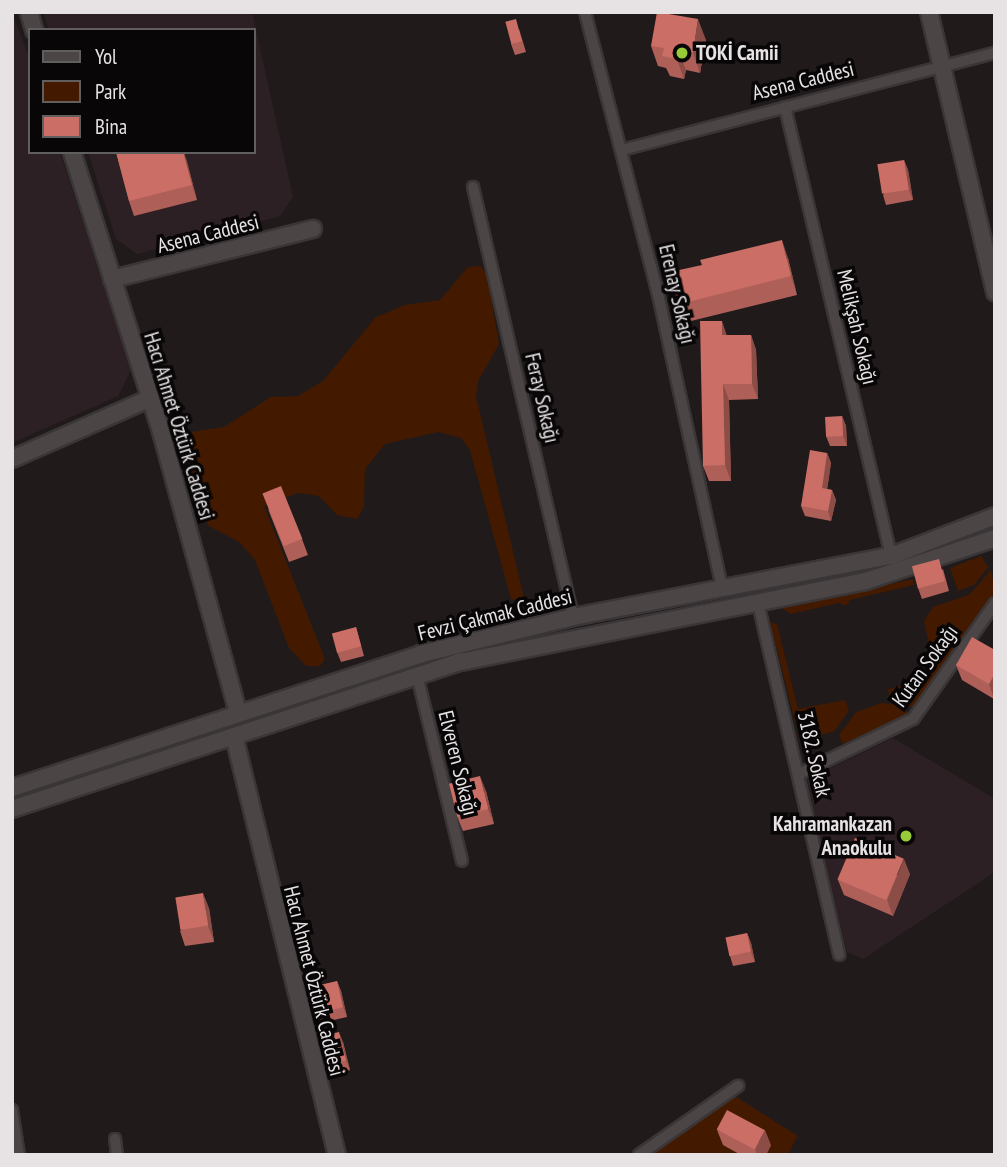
<!DOCTYPE html>
<meta charset="utf-8">
<style>
body{margin:0}
#map{position:relative;width:1007px;height:1167px;overflow:hidden;background:#201a1b;font-family:"PT Sans Narrow",sans-serif}
div>[style]{position:absolute}
.built>*{inset:0;background:#2d2024}
.green>*{inset:0;background:#431a00}
.roads{filter:drop-shadow(2px 0 #3a3637) drop-shadow(-2px 0 #3a3637) drop-shadow(0 2px #3a3637) drop-shadow(0 -2px #3a3637)}
.street>*{height:10px;margin:-5px;padding:0 5px;transform-origin:5px;border-radius:5px;background:#4b4546}
.secondary>*{height:16px;margin:-8px;padding:0 8px;transform-origin:8px;border-radius:8px;background:#4b4546}
.wall>*{inset:0;background:#ae5f58}
.shaded-wall>*{inset:0;background:#8d4d47}
.building>*{inset:0;background:#ca6e66;transform-origin:0 0}
.dots>*{width:19px;height:19px;translate:-50% -50%;box-sizing:border-box;border:4px solid #080606;border-radius:50%}
span{translate:-50% -50%;white-space:nowrap;text-align:center;line-height:1.15;-webkit-text-stroke:7px #080606;paint-order:stroke}
.poi-label{font-size:21px;color:#e7e3e4;font-weight:700}
.left{translate:0 -50%;text-align:left}
.right{translate:-100% -50%;text-align:right}
.street-label{font-size:21px;color:#e7e3e4}
.frame{position:absolute;inset:0;border:14px solid #e7e3e4;pointer-events:none}
.legend{position:absolute;left:28px;top:28px;width:228px;height:126px;box-sizing:border-box;background:#080606;border:2px solid #615e5f;margin:0;padding:9px 12px;list-style:none;font-size:21px;color:#e7e3e4}
.legend li{display:flex;align-items:center;gap:14px;height:35px}
.legend b{width:35px;border:2px solid #615e5f}
</style>
<div id="map">
<div class="built">
<div style="clip-path:polygon(12px 12px,30px 60px,30px 152px,60px 152px,131px 370px,118px 396px,12px 443px)"></div>
<div style="clip-path:polygon(43px 12px,252px 12px,293px 197px,280px 216px,137px 254px,116px 239px,88px 152px,254px 152px,254px 30px,49px 30px)"></div>
<div style="clip-path:polygon(893px 738px,995px 799px,995px 872px,863px 959px,847px 952px,804px 781px)"></div>
</div>
<div class="green">
<div style="clip-path:polygon(480px 266px,487px 274px,499px 344px,478px 381px,476px 396px,525px 602px,511px 599px,470px 450px,461px 438px,438px 432px,385px 444px,365px 469px,364px 507px,357px 519px,337px 515px,319px 496px,298px 493px,264px 506px,325px 659px,320px 666px,306px 666px,289px 648px,255px 560px,239px 542px,209px 526px,202px 514px,179px 454px,183px 439px,190px 432px,224px 427px,271px 397px,298px 396px,323px 381px,376px 317px,405px 305px,440px 300px,468px 267px)"></div>
<div style="clip-path:polygon(981px 556px,988px 567px,974px 585px,958px 591px,950px 568px)"></div>
<div style="clip-path:polygon(991px 570px,995px 592px,915px 709px,889px 697px,888px 689px,930px 678px,934px 669px,924px 621px,933px 607px,969px 595px)"></div>
<div style="clip-path:polygon(913px 579px,914px 585px,850px 600px,846px 606px,839px 603px,791px 614px,781px 608px)"></div>
<div style="clip-path:polygon(770px 622px,777px 624px,798px 709px,845px 700px,849px 710px,835px 731px,800px 741px)"></div>
<div style="clip-path:polygon(882px 703px,893px 704px,910px 713px,843px 744px,839px 735px,856px 712px)"></div>
<div style="clip-path:polygon(735px 1096px,798px 1136px,787px 1155px,649px 1155px)"></div>
</div>
<div class="roads">
<div class="street">
<div style="left:585px;top:12px;width:291px;rotate:75.5deg"></div>
<div style="left:658px;top:294px;width:301px;rotate:77.7deg"></div>
<div style="left:785px;top:107px;width:461px;rotate:76.7deg"></div>
<div style="left:622px;top:150px;width:385px;rotate:-14.6deg"></div>
<div style="left:473px;top:187px;width:441px;rotate:76.9deg"></div>
<div style="left:758px;top:603px;width:361px;rotate:77deg"></div>
<div style="left:417px;top:675px;width:191px;rotate:76.4deg"></div>
<div style="left:799px;top:774px;width:127px;rotate:-25.8deg"></div>
<div style="left:913px;top:719px;width:142px;rotate:-54.7deg"></div>
<div style="left:12px;top:1110px;width:46px;rotate:81.2deg"></div>
<div style="left:115px;top:1139px;width:16px;rotate:83deg"></div>
<div style="left:639px;top:1155px;width:121px;rotate:-34.9deg"></div>
</div>
<div class="secondary">
<div style="left:29px;top:12px;width:19px;rotate:74deg"></div>
<div style="left:929px;top:12px;width:288px;rotate:76.7deg"></div>
<div style="left:72px;top:152px;width:293px;rotate:72.3deg"></div>
<div style="left:161px;top:431px;width:292px;rotate:74.7deg"></div>
<div style="left:112px;top:279px;width:207px;rotate:-14deg"></div>
<div style="left:12px;top:459px;width:152px;rotate:-23.7deg"></div>
<div style="left:234px;top:736px;width:431px;rotate:76.2deg"></div>
<div style="left:12px;top:788px;width:430px;rotate:-18.1deg"></div>
<div style="left:421px;top:654px;width:156px;rotate:-13.7deg"></div>
<div style="left:573px;top:617px;width:324px;rotate:-10.9deg"></div>
<div style="left:891px;top:556px;width:111px;rotate:-21deg"></div>
<div style="left:12px;top:809px;width:472px;rotate:-18.2deg"></div>
<div style="left:460px;top:662px;width:414px;rotate:-11.3deg"></div>
<div style="left:866px;top:581px;width:136px;rotate:-18.4deg"></div>
</div>
</div>
<div class="wall">
<div style="clip-path:polygon(519px 29px,526px 52px,515px 55px,511px 44px)"></div>
<div style="clip-path:polygon(706px 40px,700px 73px,686px 70px,684px 79px,670px 76px,666px 68px,658px 66px,651px 46px)"></div>
<div style="clip-path:polygon(116px 152px,184px 152px,197px 200px,134px 216px,129px 201px)"></div>
<div style="clip-path:polygon(904px 160px,908px 170px,913px 200px,886px 205px,883px 195px)"></div>
<div style="clip-path:polygon(788px 258px,797px 295px,691px 321px,688px 315px,683px 316px,676px 298px)"></div>
<div style="clip-path:polygon(727px 335px,751px 335px,756px 350px,758px 399px,729px 400px,731px 481px,709px 481px,703px 466px)"></div>
<div style="clip-path:polygon(842px 416px,846px 426px,847px 446px,830px 446px,826px 436px)"></div>
<div style="clip-path:polygon(827px 453px,831px 463px,827px 489px,832px 490px,836px 500px,831px 521px,805px 516px,801px 506px)"></div>
<div style="clip-path:polygon(268px 509px,302px 539px,308px 555px,289px 562px)"></div>
<div style="clip-path:polygon(943px 569px,949px 591px,922px 599px,918px 588px)"></div>
<div style="clip-path:polygon(356px 627px,364px 656px,341px 662px,337px 652px)"></div>
<div style="clip-path:polygon(995px 650px,995px 698px,994px 699px,962px 680px,956px 665px)"></div>
<div style="clip-path:polygon(486px 791px,494px 824px,463px 831px,457px 816px)"></div>
<div style="clip-path:polygon(910px 874px,893px 916px,844px 895px,838px 880px)"></div>
<div style="clip-path:polygon(209px 908px,214px 942px,185px 946px,180px 931px)"></div>
<div style="clip-path:polygon(747px 933px,751px 943px,755px 962px,733px 966px,730px 956px)"></div>
<div style="clip-path:polygon(337px 981px,341px 991px,347px 1017px,316px 1024px,312px 1014px)"></div>
<div style="clip-path:polygon(343px 1042px,350px 1070px,328px 1076px,325px 1066px)"></div>
<div style="clip-path:polygon(717px 1130px,771px 1145px,766px 1155px,741px 1155px,723px 1145px)"></div>
</div>
<div class="shaded-wall">
<div style="clip-path:polygon(698px 19px,706px 40px,700px 73px,693px 53px)"></div>
<div style="clip-path:polygon(678px 50px,686px 70px,684px 79px,677px 59px)"></div>
<div style="clip-path:polygon(183px 152px,187px 161px,197px 200px,192px 185px)"></div>
<div style="clip-path:polygon(904px 160px,908px 170px,913px 200px,909px 190px)"></div>
<div style="clip-path:polygon(782px 240px,788px 258px,797px 295px,791px 276px)"></div>
<div style="clip-path:polygon(722px 321px,727px 336px,722px 335px)"></div>
<div style="clip-path:polygon(751px 335px,756px 350px,758px 399px,752px 384px)"></div>
<div style="clip-path:polygon(723px 384px,729px 400px,731px 481px,725px 465px)"></div>
<div style="clip-path:polygon(842px 416px,846px 426px,847px 446px,843px 436px)"></div>
<div style="clip-path:polygon(827px 453px,831px 463px,826px 498px,822px 488px)"></div>
<div style="clip-path:polygon(832px 490px,836px 500px,831px 521px,828px 511px)"></div>
<div style="clip-path:polygon(995px 673px,995px 698px,994px 699px,989px 684px)"></div>
<div style="clip-path:polygon(480px 776px,486px 791px,494px 824px,488px 809px)"></div>
<div style="clip-path:polygon(904px 859px,910px 874px,893px 916px,887px 900px)"></div>
<div style="clip-path:polygon(203px 893px,209px 908px,214px 942px,208px 926px)"></div>
<div style="clip-path:polygon(747px 933px,751px 943px,755px 962px,751px 952px)"></div>
<div style="clip-path:polygon(337px 981px,341px 991px,347px 1017px,343px 1007px)"></div>
<div style="clip-path:polygon(339px 1032px,343px 1042px,350px 1070px,346px 1060px)"></div>
<div style="clip-path:polygon(765px 1130px,771px 1145px,766px 1155px,757px 1155px,755px 1149px)"></div>
</div>
<div class="building">
<div style="clip-path:polygon(657px 12px,698px 19px,693px 53px,678px 50px,677px 59px,662px 56px,664px 48px,651px 46px)"></div>
<div style="left:516px;top:19px;width:23px;height:11px;rotate:75deg"></div>
<div style="clip-path:polygon(116px 152px,183px 152px,192px 185px,129px 201px)"></div>
<div style="left:904px;top:160px;width:30px;height:27px;rotate:81deg"></div>
<div style="clip-path:polygon(782px 240px,791px 276px,684px 303px,682px 296px,676px 298px,670px 272px,702px 265px,700px 260px)"></div>
<div style="clip-path:polygon(700px 321px,722px 321px,722px 335px,751px 335px,752px 384px,723px 384px,725px 465px,703px 466px)"></div>
<div style="left:842px;top:416px;width:20px;height:17px;rotate:87deg"></div>
<div style="clip-path:polygon(810px 450px,827px 453px,822px 488px,832px 490px,828px 511px,801px 506px)"></div>
<div style="left:281px;top:486px;width:57px;height:20px;rotate:68deg"></div>
<div style="left:939px;top:559px;width:23px;height:28px;rotate:75deg"></div>
<div style="left:356px;top:627px;width:20px;height:25px;rotate:75deg"></div>
<div style="clip-path:polygon(972px 637px,995px 650px,995px 673px,989px 684px,956px 665px)"></div>
<div style="left:480px;top:776px;width:34px;height:32px;rotate:76deg"></div>
<div style="left:855px;top:838px;width:53px;height:45px;rotate:23deg"></div>
<div style="left:203px;top:893px;width:33px;height:28px;rotate:81deg"></div>
<div style="left:747px;top:933px;width:19px;height:22px;rotate:78deg"></div>
<div style="left:337px;top:981px;width:27px;height:32px;rotate:77deg"></div>
<div style="left:339px;top:1032px;width:29px;height:22px;rotate:76deg"></div>
<div style="left:727px;top:1110px;width:43px;height:22px;rotate:28deg"></div>
</div>
<div class="dots">
<div style="left:682px;top:53px;background:#97cb38"></div>
<div style="left:906px;top:836px;background:#97cb38"></div>
</div>
<div class="poi-label">
<span class="left" style="left:696px;top:53px">TOKİ Camii</span>
<span class="right" style="left:892px;top:836px">Kahramankazan<br>Anaokulu</span>
</div>
<div class="street-label">
<span style="left:803px;top:81px;rotate:-14deg">Asena Caddesi</span>
<span style="left:208px;top:234px;rotate:-14deg">Asena Caddesi</span>
<span style="left:677px;top:294px;rotate:77deg">Erenay Sokağı</span>
<span style="left:857px;top:327px;rotate:77deg">Melikşah Sokağı</span>
<span style="left:542px;top:398px;rotate:77deg">Feray Sokağı</span>
<span style="left:179px;top:426px;rotate:73deg">Hacı Ahmet Öztürk Caddesi</span>
<span style="left:495px;top:615px;rotate:-14deg">Fevzi Çakmak Caddesi</span>
<span style="left:925px;top:666px;rotate:-54deg">Kutan Sokağı</span>
<span style="left:814px;top:754px;rotate:77deg">3182. Sokak</span>
<span style="left:458px;top:763px;rotate:76deg">Elveren Sokağı</span>
<span style="left:314px;top:981px;rotate:76deg">Hacı Ahmet Öztürk Caddesi</span>
</div>
<div class="frame"></div>
<ul class="legend">
<li><b style="height:9px;background:#4b4546"></b>Yol</li>
<li><b style="height:19px;background:#431a00"></b>Park</li>
<li><b style="height:19px;background:#ca6e66"></b>Bina</li>
</ul>
</div>
